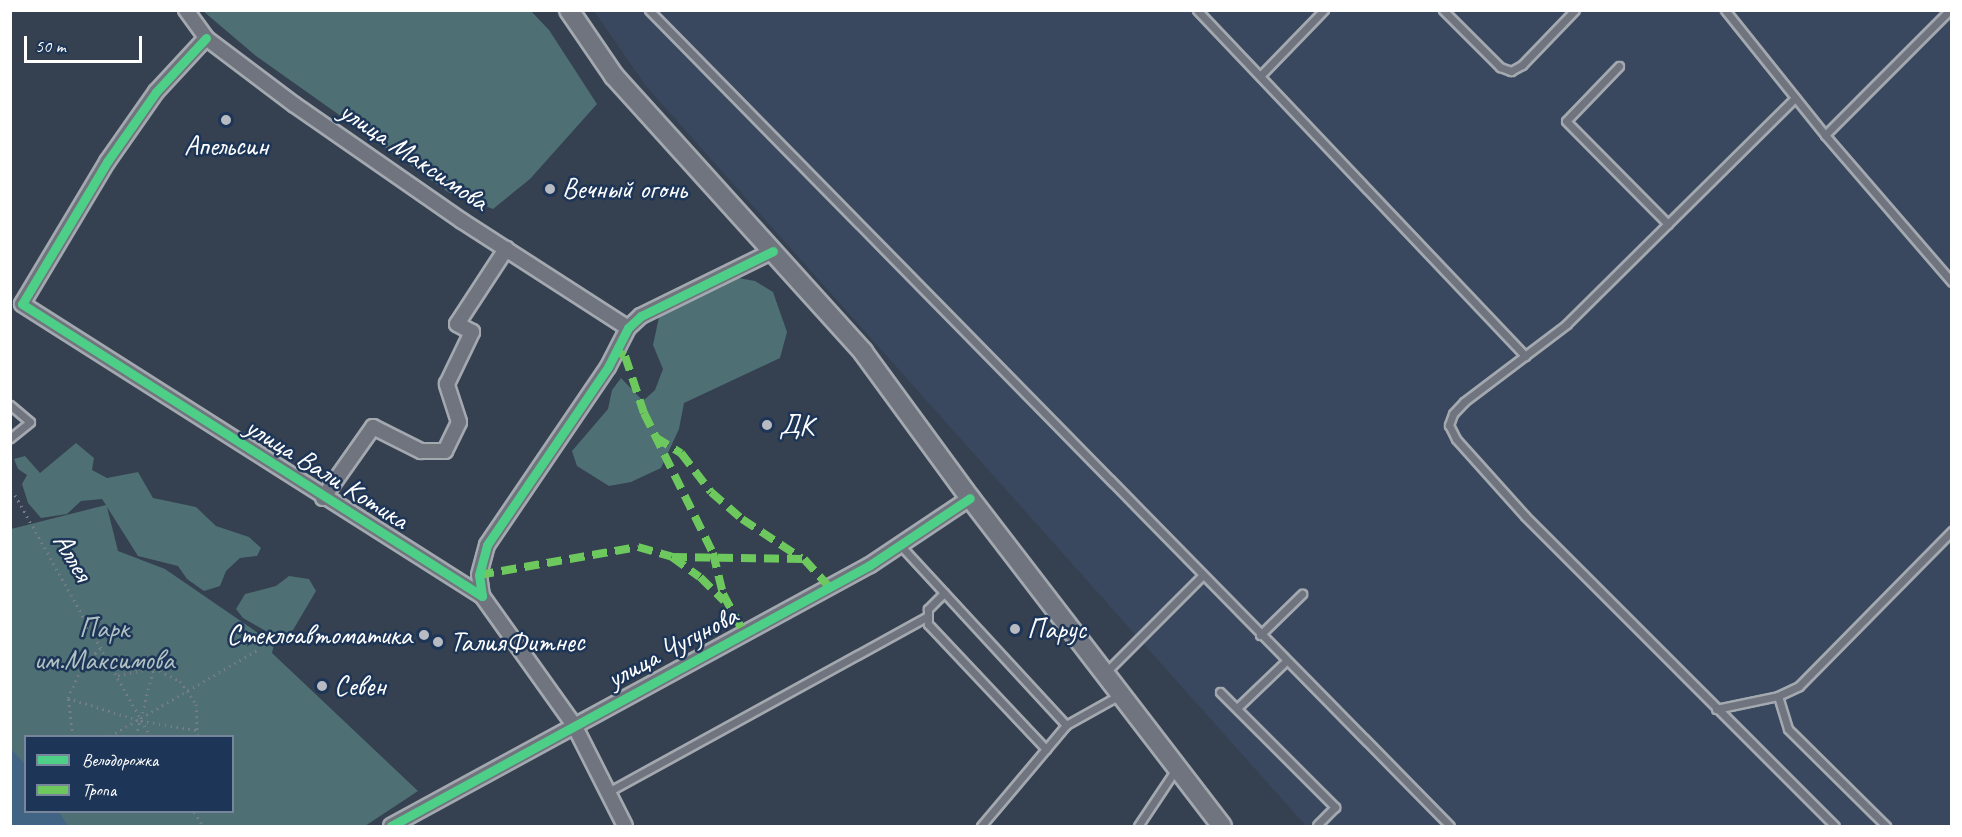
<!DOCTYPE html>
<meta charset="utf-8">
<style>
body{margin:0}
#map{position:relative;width:1962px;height:837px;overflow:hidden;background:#354050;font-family:Caveat,sans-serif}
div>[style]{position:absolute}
.built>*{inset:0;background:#39485e}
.green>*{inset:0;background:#4e6f73}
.water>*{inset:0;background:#416384}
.path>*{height:3px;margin-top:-1.5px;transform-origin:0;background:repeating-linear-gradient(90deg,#767d86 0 1.5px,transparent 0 6px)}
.roads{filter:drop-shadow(2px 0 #a4a9b0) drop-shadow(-2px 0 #a4a9b0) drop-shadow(0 2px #a4a9b0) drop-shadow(0 -2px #a4a9b0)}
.service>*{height:7px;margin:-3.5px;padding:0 3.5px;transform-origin:3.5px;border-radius:3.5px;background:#6f747e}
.minor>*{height:14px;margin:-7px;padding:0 7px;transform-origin:7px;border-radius:7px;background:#6f747e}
.secondary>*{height:18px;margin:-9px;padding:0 9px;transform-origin:9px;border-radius:9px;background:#6f747e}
.quiet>*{height:8px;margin-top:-4px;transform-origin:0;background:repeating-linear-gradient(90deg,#6dc95d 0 15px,transparent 0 23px)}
.cycleway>*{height:9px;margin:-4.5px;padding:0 4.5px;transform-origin:4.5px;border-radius:4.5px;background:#4dcf88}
.dots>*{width:16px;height:16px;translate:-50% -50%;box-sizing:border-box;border:3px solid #1d3557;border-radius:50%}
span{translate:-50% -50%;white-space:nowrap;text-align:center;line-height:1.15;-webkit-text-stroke:5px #1d3557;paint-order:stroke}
.poi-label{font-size:28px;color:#fff}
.left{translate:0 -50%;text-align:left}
.right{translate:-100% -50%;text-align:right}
.street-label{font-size:28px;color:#fff}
.park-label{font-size:28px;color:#b1c1c2}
.frame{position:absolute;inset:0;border:12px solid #fff;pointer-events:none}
.legend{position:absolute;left:24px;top:735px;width:210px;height:78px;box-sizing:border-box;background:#1d3557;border:2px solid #77869a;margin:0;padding:8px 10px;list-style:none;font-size:18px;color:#fff}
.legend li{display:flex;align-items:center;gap:12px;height:30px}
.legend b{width:30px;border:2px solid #77869a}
.scale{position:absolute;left:24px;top:36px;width:118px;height:27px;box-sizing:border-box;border:3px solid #fff;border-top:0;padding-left:8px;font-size:18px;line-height:21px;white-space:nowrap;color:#fff;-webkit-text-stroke:4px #1d3557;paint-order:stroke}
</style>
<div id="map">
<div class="built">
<div style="clip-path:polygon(594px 11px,1951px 11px,1951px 826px,1306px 826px,645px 85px)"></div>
</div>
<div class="green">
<div style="clip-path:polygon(203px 11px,531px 11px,549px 30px,597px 104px,530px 179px,493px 209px,448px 192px,256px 56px)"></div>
<div style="clip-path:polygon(738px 278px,755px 281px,773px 292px,787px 332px,780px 358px,684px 403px,679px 429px,661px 468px,631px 482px,609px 486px,577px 466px,572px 451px,608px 409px,612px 390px,621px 378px,643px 401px,655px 390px,663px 369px,653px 345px,659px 317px)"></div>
<div style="clip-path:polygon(evenodd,76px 443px,94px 458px,92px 470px,107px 478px,138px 472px,153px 498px,196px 507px,216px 526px,249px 537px,261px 548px,257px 556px,240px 558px,226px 571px,220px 586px,204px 591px,187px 579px,178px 566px,138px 556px,107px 507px,118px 551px,165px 569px,274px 644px,272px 653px,418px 791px,365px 826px,11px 826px,11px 529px,106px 505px,102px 499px,81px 501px,67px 514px,41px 518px,28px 503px,22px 484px,27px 475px,18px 469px,14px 459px,25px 456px,40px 473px,76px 443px,26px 736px,232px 736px,232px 812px,26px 812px,26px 736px)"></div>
<div style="clip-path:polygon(289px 576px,309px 579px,316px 591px,293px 630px,276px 637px,243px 618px,236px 609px,245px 594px,276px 586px)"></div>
</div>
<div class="water">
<div style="clip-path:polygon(10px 748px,25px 764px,26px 812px,59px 812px,68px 826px,11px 826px)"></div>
</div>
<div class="path">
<div style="left:10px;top:495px;width:5px"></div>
<div style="left:15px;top:495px;width:276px;rotate:60.7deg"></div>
<div style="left:118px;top:675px;width:37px;rotate:-11deg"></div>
<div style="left:154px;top:668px;width:29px;rotate:27deg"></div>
<div style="left:180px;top:681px;width:28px;rotate:55deg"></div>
<div style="left:196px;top:704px;width:32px;rotate:88deg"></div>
<div style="left:68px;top:698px;width:77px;rotate:17.5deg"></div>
<div style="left:141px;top:721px;width:58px;rotate:9deg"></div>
<div style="left:73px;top:736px;width:38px;rotate:-97deg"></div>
<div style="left:68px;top:698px;width:35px;rotate:-66deg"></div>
<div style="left:82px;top:666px;width:28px;rotate:-44deg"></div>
<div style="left:110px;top:736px;width:170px;rotate:-30.3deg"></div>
<div style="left:136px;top:736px;width:70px;rotate:-75.2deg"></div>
<div style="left:194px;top:812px;width:17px;rotate:57deg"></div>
</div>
<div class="roads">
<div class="service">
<div style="left:649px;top:10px;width:1143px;rotate:45.53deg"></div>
<div style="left:1197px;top:10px;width:477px;rotate:46.5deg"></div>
<div style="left:1443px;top:10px;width:81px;rotate:45deg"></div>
<div style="left:1500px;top:67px;width:12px;rotate:20deg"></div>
<div style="left:1511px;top:71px;width:13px;rotate:-29deg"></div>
<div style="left:1522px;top:65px;width:76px;rotate:-46.1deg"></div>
<div style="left:1725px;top:10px;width:160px;rotate:51.3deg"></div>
<div style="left:1825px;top:135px;width:194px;rotate:49.2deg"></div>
<div style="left:1619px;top:66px;width:76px;rotate:133.9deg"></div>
<div style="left:1566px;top:121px;width:145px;rotate:45.3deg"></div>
<div style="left:1260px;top:76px;width:92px;rotate:-45.9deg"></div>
<div style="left:1795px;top:98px;width:321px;rotate:135.3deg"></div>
<div style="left:1567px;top:324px;width:129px;rotate:142.9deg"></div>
<div style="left:1464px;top:402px;width:16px;rotate:133deg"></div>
<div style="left:1453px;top:414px;width:12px;rotate:110deg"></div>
<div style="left:1449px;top:425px;width:16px;rotate:63deg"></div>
<div style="left:1456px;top:439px;width:103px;rotate:48.1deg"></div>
<div style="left:1525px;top:516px;width:438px;rotate:45deg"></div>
<div style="left:1825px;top:135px;width:177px;rotate:-45deg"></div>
<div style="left:10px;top:405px;width:26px;rotate:40deg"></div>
<div style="left:30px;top:422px;width:26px;rotate:141deg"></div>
<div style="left:900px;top:545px;width:245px;rotate:47.3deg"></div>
<div style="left:1066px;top:725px;width:62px;rotate:-29.1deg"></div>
<div style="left:944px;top:593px;width:23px;rotate:135deg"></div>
<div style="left:928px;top:609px;width:15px;rotate:90deg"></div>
<div style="left:928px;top:624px;width:172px;rotate:46.7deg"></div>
<div style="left:1046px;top:749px;width:31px;rotate:-50deg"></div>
<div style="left:1260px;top:635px;width:59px;rotate:-44.3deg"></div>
<div style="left:1106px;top:672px;width:136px;rotate:-45deg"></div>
<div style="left:1220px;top:692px;width:163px;rotate:45deg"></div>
<div style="left:1335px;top:807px;width:25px;rotate:135deg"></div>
<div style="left:1778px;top:696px;width:34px;rotate:73deg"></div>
<div style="left:1788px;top:729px;width:138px;rotate:44.7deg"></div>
<div style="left:1237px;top:708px;width:68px;rotate:-43.8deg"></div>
<div style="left:1716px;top:709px;width:63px;rotate:-11.8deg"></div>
<div style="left:1778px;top:696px;width:23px;rotate:-25deg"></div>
<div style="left:1799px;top:686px;width:218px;rotate:-45.4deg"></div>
<div style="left:608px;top:792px;width:365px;rotate:-28.8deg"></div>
<div style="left:981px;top:826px;width:101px;rotate:-49.8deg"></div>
<div style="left:1138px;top:826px;width:69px;rotate:-56.3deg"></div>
</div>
<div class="minor">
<div style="left:186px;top:10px;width:34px;rotate:54deg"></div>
<div style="left:206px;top:38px;width:111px;rotate:37deg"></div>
<div style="left:295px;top:105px;width:203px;rotate:34.8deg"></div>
<div style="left:462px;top:221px;width:197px;rotate:32.8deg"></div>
<div style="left:206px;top:38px;width:74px;rotate:132.8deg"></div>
<div style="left:156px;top:92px;width:85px;rotate:125deg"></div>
<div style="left:107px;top:162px;width:165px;rotate:120.9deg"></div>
<div style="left:22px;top:304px;width:545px;rotate:32.41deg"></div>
<div style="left:482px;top:596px;width:21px;rotate:-98deg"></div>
<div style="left:479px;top:575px;width:31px;rotate:-75deg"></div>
<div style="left:487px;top:545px;width:215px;rotate:-55.8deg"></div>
<div style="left:608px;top:367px;width:44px;rotate:-62.9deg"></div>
<div style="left:628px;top:328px;width:18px;rotate:-43deg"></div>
<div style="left:641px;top:316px;width:147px;rotate:-26.2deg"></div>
<div style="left:323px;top:498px;width:87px;rotate:-54.8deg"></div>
<div style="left:373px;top:427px;width:54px;rotate:26.6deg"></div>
<div style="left:421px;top:451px;width:24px"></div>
<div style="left:445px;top:451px;width:32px;rotate:-64deg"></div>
<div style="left:459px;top:422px;width:40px;rotate:-108deg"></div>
<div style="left:447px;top:384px;width:58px;rotate:-64.3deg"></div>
<div style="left:472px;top:332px;width:17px;rotate:-152deg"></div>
<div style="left:457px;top:324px;width:90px;rotate:-56.8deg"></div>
<div style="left:482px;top:596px;width:158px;rotate:54.5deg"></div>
<div style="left:574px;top:725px;width:113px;rotate:63.2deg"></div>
<div style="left:391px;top:826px;width:545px;rotate:-28.59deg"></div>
<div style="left:870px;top:565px;width:120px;rotate:-33.8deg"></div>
</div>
<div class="secondary">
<div style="left:569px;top:10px;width:80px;rotate:55.7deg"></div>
<div style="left:614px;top:76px;width:372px;rotate:47.9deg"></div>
<div style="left:863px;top:352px;width:181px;rotate:53.8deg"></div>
<div style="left:970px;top:498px;width:414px;rotate:52.5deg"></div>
</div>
</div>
<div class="quiet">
<div style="left:616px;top:351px;width:10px;rotate:29deg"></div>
<div style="left:625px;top:356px;width:60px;rotate:71.6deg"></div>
<div style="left:644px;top:413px;width:156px;rotate:63.8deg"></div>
<div style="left:713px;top:553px;width:42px;rotate:76.3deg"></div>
<div style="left:723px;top:594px;width:44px;rotate:61.7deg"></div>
<div style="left:655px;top:437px;width:31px;rotate:32deg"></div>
<div style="left:681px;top:453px;width:49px;rotate:52.4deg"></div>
<div style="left:711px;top:492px;width:41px;rotate:41.1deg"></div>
<div style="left:742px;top:519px;width:71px;rotate:33.5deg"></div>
<div style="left:672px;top:557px;width:34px;rotate:36deg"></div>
<div style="left:700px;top:577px;width:34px;rotate:45deg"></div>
<div style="left:479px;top:575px;width:161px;rotate:-10deg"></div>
<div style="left:638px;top:547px;width:35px;rotate:16deg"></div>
<div style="left:672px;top:557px;width:132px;rotate:0.9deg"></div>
<div style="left:804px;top:559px;width:38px;rotate:48deg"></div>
</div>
<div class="cycleway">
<div style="left:206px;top:38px;width:74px;rotate:132.8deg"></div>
<div style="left:156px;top:92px;width:85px;rotate:125deg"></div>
<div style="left:107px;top:162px;width:165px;rotate:120.9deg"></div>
<div style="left:22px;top:304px;width:545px;rotate:32.41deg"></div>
<div style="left:482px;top:596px;width:21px;rotate:-98deg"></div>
<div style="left:479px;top:575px;width:31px;rotate:-75deg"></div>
<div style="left:487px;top:545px;width:215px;rotate:-55.8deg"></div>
<div style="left:608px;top:367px;width:44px;rotate:-62.9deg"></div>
<div style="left:628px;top:328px;width:18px;rotate:-43deg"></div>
<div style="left:641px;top:316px;width:147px;rotate:-26.2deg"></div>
<div style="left:391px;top:826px;width:545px;rotate:-28.59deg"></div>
<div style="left:870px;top:565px;width:120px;rotate:-33.8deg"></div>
</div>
<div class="dots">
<div style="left:226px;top:120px;background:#b8bcc2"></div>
<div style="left:550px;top:189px;background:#b8bcc2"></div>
<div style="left:767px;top:425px;background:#b8bcc2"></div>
<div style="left:1015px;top:629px;background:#b8bcc2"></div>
<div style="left:424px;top:635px;background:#b8bcc2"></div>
<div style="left:438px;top:642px;background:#b8bcc2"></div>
<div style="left:322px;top:686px;background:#b8bcc2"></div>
</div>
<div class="poi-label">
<span style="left:226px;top:146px">Апельсин</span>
<span class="left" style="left:562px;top:189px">Вечный огонь</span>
<span class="left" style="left:779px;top:425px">ДК</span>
<span class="left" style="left:1027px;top:629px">Парус</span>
<span class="right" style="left:412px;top:635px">Стеклоавтоматика</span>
<span class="left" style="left:450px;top:642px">ТалияФитнес</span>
<span class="left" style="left:334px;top:686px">Севен</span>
</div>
<div class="street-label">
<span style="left:414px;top:156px;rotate:34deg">улица Максимова</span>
<span style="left:327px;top:473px;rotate:32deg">улица Вали Котика</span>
<span style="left:73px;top:557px;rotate:60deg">Аллея</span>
<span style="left:672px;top:647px;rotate:-28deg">улица Чугунова</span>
</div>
<div class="park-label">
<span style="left:104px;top:644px">Парк<br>им.Максимова</span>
</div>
<div class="frame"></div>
<ul class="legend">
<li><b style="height:8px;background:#4dcf88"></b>Велодорожка</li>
<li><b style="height:8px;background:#6dc95d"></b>Тропа</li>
</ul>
<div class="scale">50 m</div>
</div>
